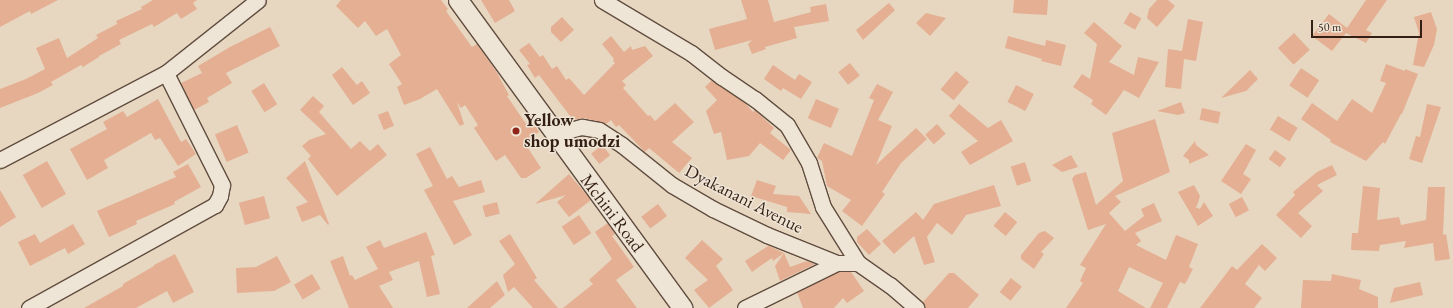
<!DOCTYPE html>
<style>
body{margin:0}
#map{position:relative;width:1453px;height:308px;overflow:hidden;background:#e7d7c0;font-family:"EB Garamond",serif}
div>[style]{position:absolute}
.building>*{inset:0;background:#e4af93;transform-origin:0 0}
.roads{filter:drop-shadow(1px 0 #604d3f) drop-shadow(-1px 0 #604d3f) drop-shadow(0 1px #604d3f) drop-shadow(0 -1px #604d3f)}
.minor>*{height:15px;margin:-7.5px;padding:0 7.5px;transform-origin:7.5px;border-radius:7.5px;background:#efe5d6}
.tertiary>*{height:19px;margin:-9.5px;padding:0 9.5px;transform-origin:9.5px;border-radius:9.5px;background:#efe5d6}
.dots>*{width:11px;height:11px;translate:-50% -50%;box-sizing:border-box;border:2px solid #efe5d6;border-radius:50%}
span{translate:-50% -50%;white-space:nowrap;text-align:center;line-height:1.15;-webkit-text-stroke:3px #efe5d6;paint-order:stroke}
.poi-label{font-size:18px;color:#331f14;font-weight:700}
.left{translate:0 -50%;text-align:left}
.street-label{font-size:18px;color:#331f14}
.scale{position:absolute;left:1311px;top:20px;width:111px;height:18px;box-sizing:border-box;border:2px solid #331f14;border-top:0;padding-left:5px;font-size:12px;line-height:14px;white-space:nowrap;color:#331f14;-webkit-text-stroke:3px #efe5d6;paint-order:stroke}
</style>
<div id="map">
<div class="building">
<div style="clip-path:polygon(0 0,58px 0,31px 14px,30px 11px,0 27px)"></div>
<div style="clip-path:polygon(153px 0,197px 0,193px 3px,197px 9px,181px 19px,177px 13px,154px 27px,152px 24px,119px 40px,121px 44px,99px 56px,99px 57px,83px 67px,81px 65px,51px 82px,53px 85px,38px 93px,0 108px,0 89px,26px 79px,45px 69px,36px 48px,59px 38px,67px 58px,98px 38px,96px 35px,117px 24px,116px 21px,142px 9px,141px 7px)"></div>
<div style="clip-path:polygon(341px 0,441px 0,448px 9px,446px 11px,472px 47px,477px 44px,496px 71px,509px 95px,507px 96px,526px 124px,532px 121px,539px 132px,524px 142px,541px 168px,526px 178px,521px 178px,505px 155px,496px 161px,474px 128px,478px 125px,465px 105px,461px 108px,457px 102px,464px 124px,460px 126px,437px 89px,420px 99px,404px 105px,397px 87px,402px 84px,389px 64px,401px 55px,387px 29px,376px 36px,365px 21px,358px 28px,336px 6px)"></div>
<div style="clip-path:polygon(481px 0,509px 0,515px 11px,495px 23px)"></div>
<div style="clip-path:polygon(741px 0,768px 0,774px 22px,811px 12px,810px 7px,826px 4px,829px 21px,794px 27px,797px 38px,765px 47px,766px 49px,752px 54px,748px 44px,752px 40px,715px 50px,709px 29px,747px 19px)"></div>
<div style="clip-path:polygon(1014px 0,1048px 0,1047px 15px,1013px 13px)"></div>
<div style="clip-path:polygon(1157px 0,1168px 0,1175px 6px,1157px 27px,1147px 18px,1149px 9px)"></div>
<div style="clip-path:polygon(1366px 0,1387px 0,1366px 30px,1372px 33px,1366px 43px,1346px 33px,1332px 51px,1312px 36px,1329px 14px,1347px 28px)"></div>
<div style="clip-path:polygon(889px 3px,895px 10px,863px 40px,856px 30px)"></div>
<div style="left:1130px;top:12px;width:13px;height:13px;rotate:29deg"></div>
<div style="clip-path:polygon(1431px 12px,1437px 29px,1434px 45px,1424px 67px,1413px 65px,1419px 33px,1414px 17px)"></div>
<div style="clip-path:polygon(926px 13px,946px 18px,930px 36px,916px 23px)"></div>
<div style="clip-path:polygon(562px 17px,574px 30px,561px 42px,551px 32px,551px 27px)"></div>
<div style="clip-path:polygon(1188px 19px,1203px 22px,1196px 61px,1184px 59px,1181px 89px,1165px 87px,1168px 49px,1182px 51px)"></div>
<div style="clip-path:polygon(1094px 22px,1122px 46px,1109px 62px,1134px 75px,1138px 57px,1159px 62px,1139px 98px,1124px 90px,1106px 115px,1091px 104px,1093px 100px,1073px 87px,1082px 74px,1090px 79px,1097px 44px,1084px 33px)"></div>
<div style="clip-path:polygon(270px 27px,280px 46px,226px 73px,232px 83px,207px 98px,209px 102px,194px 110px,181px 83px,202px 73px,198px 66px,230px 47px)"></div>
<div style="left:1294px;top:33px;width:23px;height:22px;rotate:47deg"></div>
<div style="clip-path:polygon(611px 36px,624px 52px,631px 46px,632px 50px,645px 46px,653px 56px,622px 81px,626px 85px,623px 88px,648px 116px,650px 115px,655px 121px,675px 103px,694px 122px,672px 142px,692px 158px,679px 173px,649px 148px,645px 152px,619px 125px,616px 127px,611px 120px,606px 124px,584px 118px,573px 120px,539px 75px,535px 78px,527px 65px,530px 64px,519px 50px,529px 43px,540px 57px,543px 55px,552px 69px,557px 66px,566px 80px,569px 78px,584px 95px,615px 63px,613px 61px,614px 59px,602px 44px)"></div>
<div style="clip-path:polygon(1008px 36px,1045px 46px,1046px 40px,1066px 45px,1061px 66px,1041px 61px,1042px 59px,1005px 48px)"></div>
<div style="left:850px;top:63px;width:16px;height:15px;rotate:52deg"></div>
<div style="clip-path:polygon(1386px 64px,1405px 71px,1405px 69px,1418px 74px,1402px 114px,1401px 114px,1385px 144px,1383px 142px,1366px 161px,1330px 142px,1331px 140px,1301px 119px,1312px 103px,1337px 121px,1352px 99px,1372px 113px,1386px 83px,1380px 81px)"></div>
<div style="clip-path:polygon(773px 65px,795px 80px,799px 74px,812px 82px,801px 99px,783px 88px,781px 91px,764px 79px)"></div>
<div style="clip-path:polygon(342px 67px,357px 85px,362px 81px,370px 93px,353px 105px,332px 75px)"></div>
<div style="left:1301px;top:68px;width:22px;height:21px;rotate:34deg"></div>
<div style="clip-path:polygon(1250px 70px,1258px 79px,1246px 91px,1221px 98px)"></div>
<div style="left:956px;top:71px;width:17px;height:24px;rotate:40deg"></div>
<div style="clip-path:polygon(712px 80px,745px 103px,753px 112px,755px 110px,774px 128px,770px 133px,791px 150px,783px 160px,760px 143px,749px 156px,727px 160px,721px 132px,714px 134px,706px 111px,717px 100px,705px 87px)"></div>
<div style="left:264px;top:83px;width:25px;height:15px;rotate:58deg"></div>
<div style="clip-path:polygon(877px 84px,893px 92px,878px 120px,892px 126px,876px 165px,916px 128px,927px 139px,901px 163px,882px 192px,885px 194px,862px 226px,842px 211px,851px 200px,827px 186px,822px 161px,817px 158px,824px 143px,852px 156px,874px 100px,869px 98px)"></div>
<div style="left:1016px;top:85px;width:20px;height:19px;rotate:27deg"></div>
<div style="clip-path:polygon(313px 96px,324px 106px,319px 112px,351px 149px,360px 141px,370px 151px,378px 144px,387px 155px,337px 196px,308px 159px,311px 156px,302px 146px,309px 140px,326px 134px,300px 110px)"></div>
<div style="clip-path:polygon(158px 99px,181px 142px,186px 139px,196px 154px,178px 166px,160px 138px,155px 140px,151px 133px,104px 160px,108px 168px,87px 180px,70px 149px,107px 129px,103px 122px,123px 111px,127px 117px)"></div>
<div style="left:816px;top:99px;width:25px;height:21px;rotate:23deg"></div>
<div style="clip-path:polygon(1181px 102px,1185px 113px,1178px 115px,1157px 111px)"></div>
<div style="clip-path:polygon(959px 104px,988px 128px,1001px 120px,1013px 141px,970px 165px,961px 152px,978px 141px,949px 116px)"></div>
<div style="clip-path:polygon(1427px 104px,1441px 107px,1422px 163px,1409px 159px,1416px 136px,1420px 137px)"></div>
<div style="left:1202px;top:108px;width:19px;height:12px;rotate:12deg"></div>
<div style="left:388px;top:111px;width:16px;height:11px;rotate:68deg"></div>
<div style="left:1278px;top:116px;width:23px;height:16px;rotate:31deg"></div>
<div style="clip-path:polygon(1155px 119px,1170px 172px,1115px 196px,1121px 202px,1109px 213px,1125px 231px,1144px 216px,1141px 209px,1154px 203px,1162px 221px,1135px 233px,1141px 241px,1136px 245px,1166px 260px,1176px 235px,1198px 244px,1189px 267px,1193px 269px,1185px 284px,1180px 282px,1167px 308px,1150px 308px,1163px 283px,1129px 267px,1118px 291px,1146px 308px,1066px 308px,1083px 283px,1080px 281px,1086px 268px,1080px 265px,1106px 224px,1088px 230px,1072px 179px,1075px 175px,1086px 172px,1096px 205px,1123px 181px,1112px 133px)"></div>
<div style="left:937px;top:124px;width:13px;height:16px;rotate:48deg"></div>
<div style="left:237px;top:125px;width:30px;height:24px;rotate:67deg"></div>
<div style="clip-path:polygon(1195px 141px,1196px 145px,1209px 155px,1189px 164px,1189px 160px,1183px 156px)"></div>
<div style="clip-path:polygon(1246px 144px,1256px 150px,1243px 174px,1251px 179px,1241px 194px,1221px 181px)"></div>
<div style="left:602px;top:145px;width:13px;height:14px;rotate:51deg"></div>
<div style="clip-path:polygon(430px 147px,447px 179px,452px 176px,459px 187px,481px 180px,485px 192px,453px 201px,472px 235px,454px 245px,424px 190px,433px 186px,416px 154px)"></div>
<div style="left:1275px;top:150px;width:14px;height:11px;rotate:36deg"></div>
<div style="clip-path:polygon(1071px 155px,1078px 167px,1062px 172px,1052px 165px)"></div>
<div style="left:47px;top:161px;width:38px;height:28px;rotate:60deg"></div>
<div style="clip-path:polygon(305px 161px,329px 224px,328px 225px,320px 215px,302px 222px,296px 207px,308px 202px,286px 178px)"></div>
<div style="left:1025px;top:162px;width:20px;height:15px;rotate:72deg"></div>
<div style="clip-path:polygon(188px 164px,201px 187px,174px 202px,175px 204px,136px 221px,137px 224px,109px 237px,97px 211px,176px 177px,173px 172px)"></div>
<div style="clip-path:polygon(1332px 165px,1337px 175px,1317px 185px,1323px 191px,1298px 213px,1312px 226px,1301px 238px,1276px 215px,1295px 195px,1293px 192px,1317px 172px)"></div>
<div style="clip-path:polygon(569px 174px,591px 200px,569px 217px,557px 202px,566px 195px,535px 204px)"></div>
<div style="clip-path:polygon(757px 180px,776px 186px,773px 194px,799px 196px,811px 214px,787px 212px,787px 207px,751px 196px)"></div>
<div style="clip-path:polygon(994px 185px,1001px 206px,966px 215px,952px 235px,937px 223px,927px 237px,935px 262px,924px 265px,914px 236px,894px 254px,882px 241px,916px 212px,923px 220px,934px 204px)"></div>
<div style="clip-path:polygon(1194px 185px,1200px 196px,1197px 206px,1195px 207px,1200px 209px,1204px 202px,1213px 216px,1198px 226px,1178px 192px)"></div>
<div style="clip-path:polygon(1363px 186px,1380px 188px,1377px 220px,1399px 217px,1401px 225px,1426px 220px,1428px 187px,1445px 187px,1443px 235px,1446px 234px,1450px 259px,1435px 261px,1433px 243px,1404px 248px,1406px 241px,1380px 245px,1379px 251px,1351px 250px,1352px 233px,1358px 233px)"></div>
<div style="clip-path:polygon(0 190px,16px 217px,0 227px)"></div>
<div style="left:264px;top:196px;width:23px;height:26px;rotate:75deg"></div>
<div style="left:1242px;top:197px;width:15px;height:15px;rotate:62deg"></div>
<div style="left:497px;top:202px;width:12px;height:15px;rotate:76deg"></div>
<div style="left:658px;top:204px;width:15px;height:21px;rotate:53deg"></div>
<div style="left:1005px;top:212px;width:16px;height:18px;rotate:40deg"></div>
<div style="left:579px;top:215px;width:22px;height:21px;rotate:56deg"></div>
<div style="clip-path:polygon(608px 223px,615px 234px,612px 236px,634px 267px,616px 280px,637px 308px,563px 308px,593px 284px,589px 280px,612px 259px,595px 232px)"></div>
<div style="clip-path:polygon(73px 224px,85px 244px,68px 254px,65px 248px,30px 266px,18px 242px,35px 234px,40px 243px)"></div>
<div style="clip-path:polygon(867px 229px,881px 244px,869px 255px,857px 242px,857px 237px)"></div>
<div style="clip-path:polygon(1045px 231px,1054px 238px,1041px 252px,1044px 254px,1034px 269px,1021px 259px,1021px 255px,1039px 233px)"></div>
<div style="clip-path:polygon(426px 232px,435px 255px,431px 256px,440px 294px,427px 297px,419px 261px,389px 272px,393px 280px,379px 286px,393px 308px,349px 308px,330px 261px,343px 256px,350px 276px,352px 275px,355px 280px,378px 269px,366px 247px,380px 240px,384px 248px)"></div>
<div style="clip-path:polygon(510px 234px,537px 278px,534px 280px,558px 308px,533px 308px,514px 287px,508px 292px,503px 275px,515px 264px,499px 241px)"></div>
<div style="clip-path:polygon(702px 240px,723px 259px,716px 266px,733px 290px,709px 308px,694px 290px,708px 280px,685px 258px)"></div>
<div style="clip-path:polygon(1262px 244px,1277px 258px,1265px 271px,1259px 265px,1245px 284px,1262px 298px,1254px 308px,1200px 308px,1232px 266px,1237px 270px)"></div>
<div style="clip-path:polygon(767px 245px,784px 253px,773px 261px,772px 258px,752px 272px,745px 261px,768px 246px)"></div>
<div style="clip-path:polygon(784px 253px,790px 267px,807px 261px,815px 264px,780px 281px,775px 266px)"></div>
<div style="clip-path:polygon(175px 254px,194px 292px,173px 303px,167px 291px,136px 308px,84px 308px,123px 286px,123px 284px,154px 266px,154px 265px)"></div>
<div style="clip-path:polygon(277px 256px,291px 282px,274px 291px,237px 293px,236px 268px,256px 267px)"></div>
<div style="clip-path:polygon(839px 272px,851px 272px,864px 291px,847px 303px,843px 298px,834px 308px,803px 308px,797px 292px)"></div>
<div style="clip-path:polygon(949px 273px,954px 273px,979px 295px,968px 308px,925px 308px,923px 302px)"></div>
<div style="left:312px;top:274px;width:17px;height:21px;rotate:59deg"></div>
<div style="clip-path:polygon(1332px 274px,1361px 280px,1359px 289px,1378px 297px,1378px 308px,1301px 308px,1303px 280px,1331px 281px)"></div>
<div style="left:1011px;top:278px;width:14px;height:18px;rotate:39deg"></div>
<div style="clip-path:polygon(497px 281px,505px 295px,490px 308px,467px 308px)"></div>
<div style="clip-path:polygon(1420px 282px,1423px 295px,1390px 303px,1394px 288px)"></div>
</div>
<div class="roads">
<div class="minor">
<div style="left:602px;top:0;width:104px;rotate:30.8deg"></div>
<div style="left:691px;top:53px;width:39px;rotate:38deg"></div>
<div style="left:722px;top:77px;width:40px;rotate:34deg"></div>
<div style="left:755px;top:99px;width:41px;rotate:39.1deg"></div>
<div style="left:787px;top:125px;width:44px;rotate:59.9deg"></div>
<div style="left:809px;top:163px;width:46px;rotate:72.3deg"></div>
<div style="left:823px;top:207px;width:66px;rotate:58deg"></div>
<div style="left:555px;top:134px;width:28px;rotate:-15deg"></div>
<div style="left:582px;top:127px;width:17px;rotate:10deg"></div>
<div style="left:599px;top:130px;width:27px;rotate:33deg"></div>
<div style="left:622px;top:145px;width:64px;rotate:38.7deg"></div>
<div style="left:672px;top:185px;width:48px;rotate:30.3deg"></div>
<div style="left:713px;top:209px;width:60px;rotate:25.7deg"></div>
<div style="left:767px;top:235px;width:75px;rotate:21.8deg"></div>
<div style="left:837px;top:263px;width:21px"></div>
<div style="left:858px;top:263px;width:39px;rotate:35deg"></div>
<div style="left:890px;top:285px;width:35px;rotate:41deg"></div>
<div style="left:0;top:160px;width:187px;rotate:-27.7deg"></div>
<div style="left:166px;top:73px;width:117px;rotate:-38.4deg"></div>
<div style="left:29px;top:308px;width:213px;rotate:-29deg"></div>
<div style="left:215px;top:205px;width:10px;rotate:-61deg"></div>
<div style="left:220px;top:196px;width:11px;rotate:-80deg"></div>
<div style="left:222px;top:185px;width:125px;rotate:-116.6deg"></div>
<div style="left:745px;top:308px;width:102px;rotate:-26.1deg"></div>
</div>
<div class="tertiary">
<div style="left:458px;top:0;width:381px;rotate:53.9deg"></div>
</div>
</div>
<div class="dots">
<div style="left:516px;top:131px;background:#8f2418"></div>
</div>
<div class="poi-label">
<span class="left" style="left:524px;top:131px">Yellow<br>shop umodzi</span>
</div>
<div class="street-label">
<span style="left:744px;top:199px;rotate:27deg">Dyakanani Avenue</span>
<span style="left:612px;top:213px;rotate:53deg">Mchini Road</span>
</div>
<div class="scale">50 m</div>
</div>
